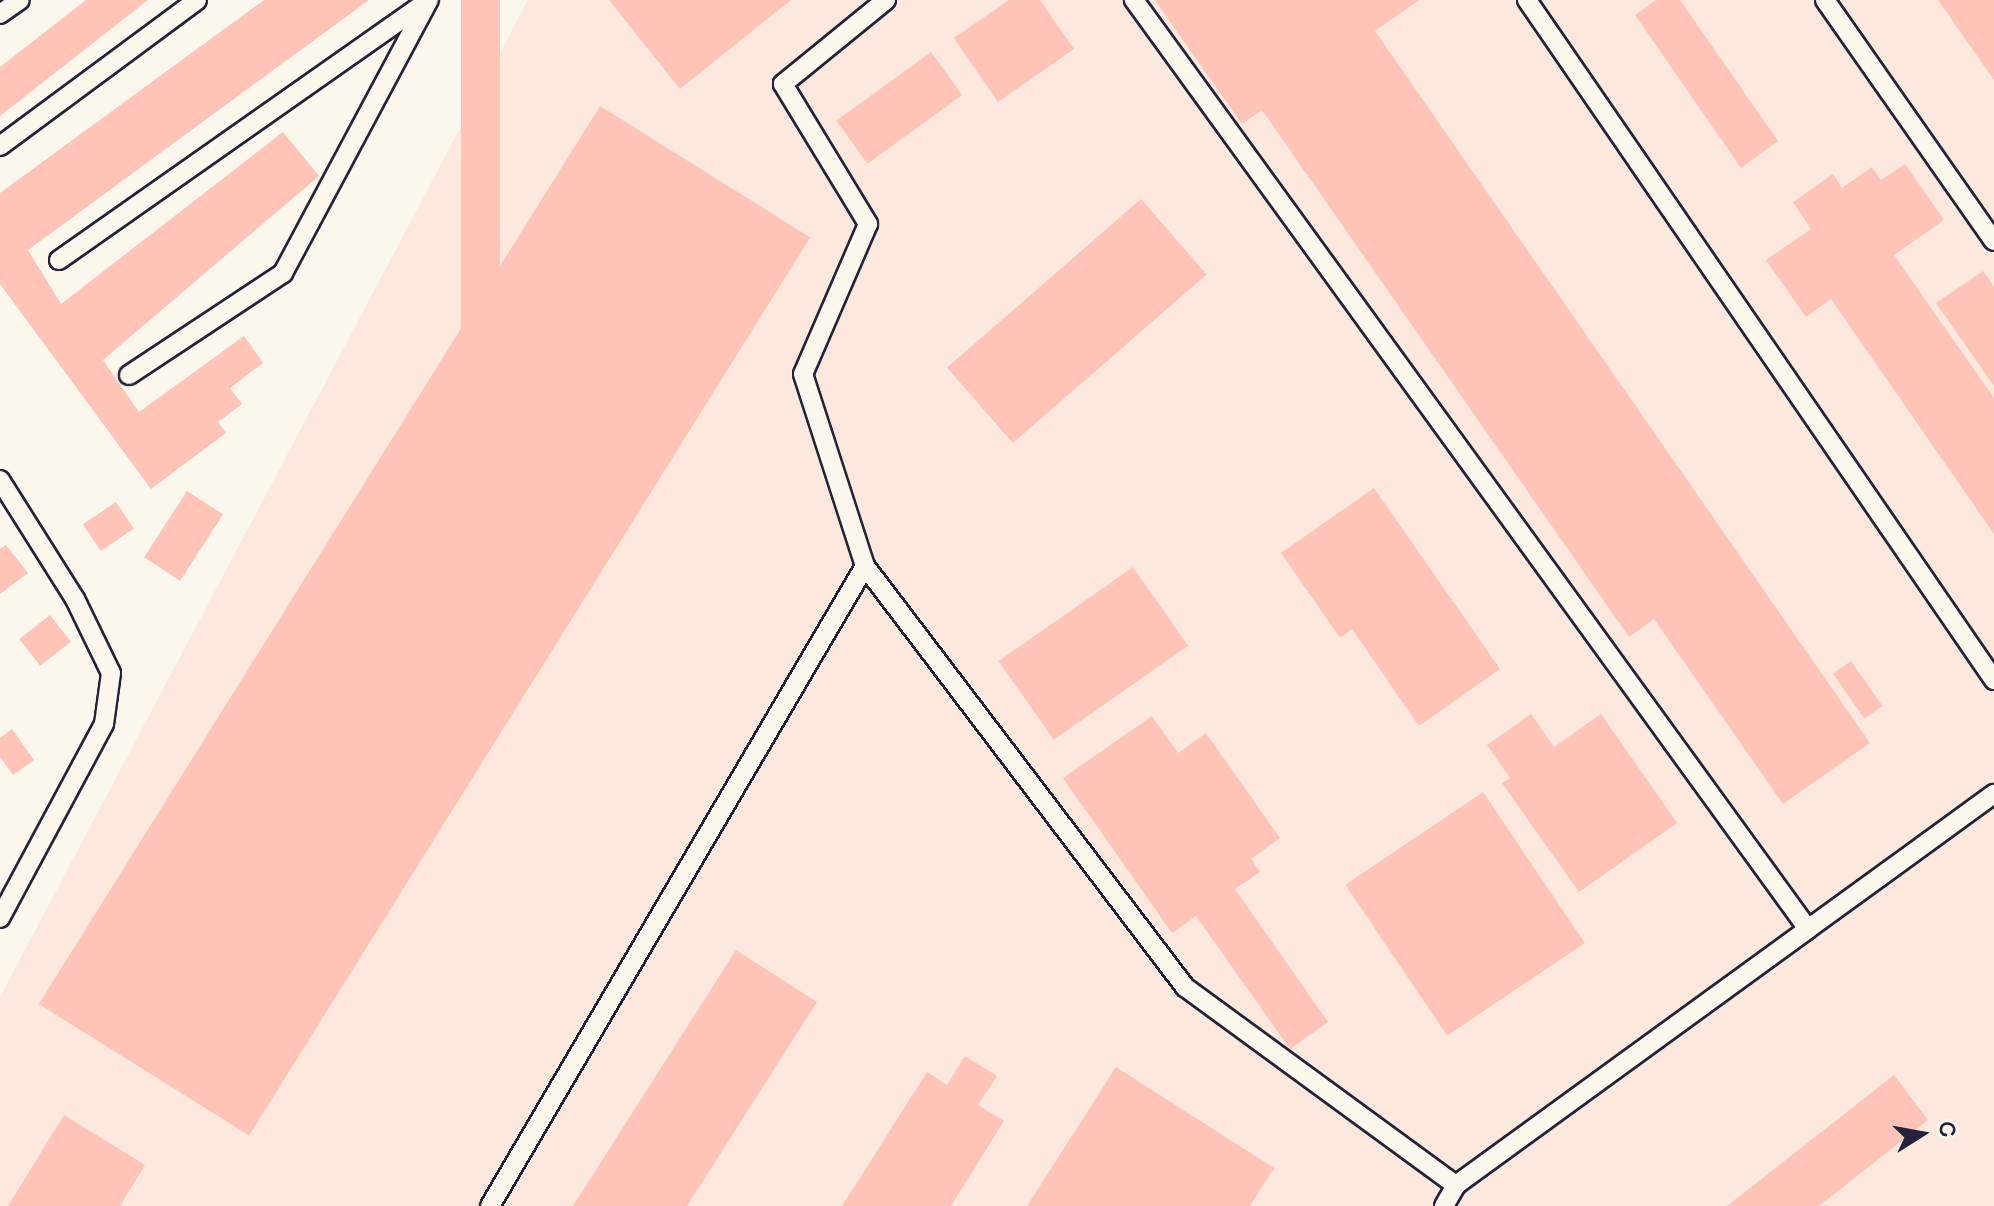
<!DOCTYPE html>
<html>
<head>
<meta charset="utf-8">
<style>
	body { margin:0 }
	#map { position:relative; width:1994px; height:1206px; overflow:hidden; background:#fbf7ec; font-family:"Balsamiq Sans",sans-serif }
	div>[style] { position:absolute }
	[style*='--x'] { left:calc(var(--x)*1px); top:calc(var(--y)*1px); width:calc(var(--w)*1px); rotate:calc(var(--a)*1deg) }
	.built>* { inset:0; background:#fce8dc }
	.building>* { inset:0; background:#ffc4b7; transform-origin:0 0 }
	.roads { filter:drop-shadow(2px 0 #22223b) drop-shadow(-2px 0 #22223b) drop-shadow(0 2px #22223b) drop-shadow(0 -2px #22223b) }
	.service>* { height:18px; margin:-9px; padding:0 9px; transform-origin:9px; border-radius:9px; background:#fbf7ec }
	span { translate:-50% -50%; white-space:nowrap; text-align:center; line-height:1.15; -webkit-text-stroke:6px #fbf7ec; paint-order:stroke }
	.north { position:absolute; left:1882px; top:1094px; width:80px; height:80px; -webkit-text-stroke:6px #fbf7ec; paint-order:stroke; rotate:79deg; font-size:22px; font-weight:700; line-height:32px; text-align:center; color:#22223b }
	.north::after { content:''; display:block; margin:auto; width:28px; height:36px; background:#22223b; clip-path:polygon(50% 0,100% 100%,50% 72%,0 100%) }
</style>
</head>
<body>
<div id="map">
	<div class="built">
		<div style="clip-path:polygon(528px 0,1994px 0,1994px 1206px,0 1206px,0 997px)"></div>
	</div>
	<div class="building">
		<div style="clip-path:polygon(86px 0,148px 0,0 116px,0 67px)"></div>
		<div style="clip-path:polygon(264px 0,369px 0,28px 250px,61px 304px,283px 132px,319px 176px,103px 360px,139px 412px,244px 336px,263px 363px,230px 388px,242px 404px,218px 422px,226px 433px,151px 489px,0 284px,0 193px)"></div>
		<div style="left:461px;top:0;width:39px;height:497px"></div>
		<div style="clip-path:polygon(609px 0,791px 0,680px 89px)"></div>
		<div style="clip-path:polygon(1009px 0,1040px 0,1074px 49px,998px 102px,954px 38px)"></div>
		<div style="clip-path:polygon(1155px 0,1419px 0,1375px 31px,1870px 743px,1783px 804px,1654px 619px,1629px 637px,1262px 110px,1242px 124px)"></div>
		<div style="clip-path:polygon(1656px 0,1680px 0,1778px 141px,1741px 168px,1635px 15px)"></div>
		<div style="clip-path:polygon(1938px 0,1994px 0,1994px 80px)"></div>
		<div style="left:931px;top:52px;width:53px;height:117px;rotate:54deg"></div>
		<div style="left:600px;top:106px;width:248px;height:1059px;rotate:32deg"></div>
		<div style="clip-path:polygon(1905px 164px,1944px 220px,1894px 255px,1994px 398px,1994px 534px,1831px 299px,1806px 317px,1766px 260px,1811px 229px,1793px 202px,1833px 174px,1842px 188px,1872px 167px,1881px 180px)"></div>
		<div style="left:1141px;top:199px;width:100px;height:257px;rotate:49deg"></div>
		<div style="clip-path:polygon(1983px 271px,1994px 287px,1994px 386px,1936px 303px)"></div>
		<div style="clip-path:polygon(1374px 488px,1500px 669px,1419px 726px,1352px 629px,1340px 638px,1281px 553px)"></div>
		<div style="left:187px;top:491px;width:43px;height:79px;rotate:33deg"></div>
		<div style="left:116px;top:502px;width:32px;height:40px;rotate:56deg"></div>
		<div style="clip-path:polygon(6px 545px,28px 573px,0 594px,0 549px)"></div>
		<div style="left:1133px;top:567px;width:96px;height:164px;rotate:55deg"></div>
		<div style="left:50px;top:615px;width:34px;height:39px;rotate:52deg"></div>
		<div style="left:1851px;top:661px;width:55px;height:22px;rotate:55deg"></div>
		<div style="clip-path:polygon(1531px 714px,1554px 747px,1601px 714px,1677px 823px,1579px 892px,1502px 783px,1510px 778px,1487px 745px)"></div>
		<div style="clip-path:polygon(1152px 716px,1178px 753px,1206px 733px,1280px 838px,1251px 859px,1260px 872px,1235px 889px,1328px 1022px,1290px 1049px,1196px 916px,1172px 933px,1063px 778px)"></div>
		<div style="clip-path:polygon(12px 729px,34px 760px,13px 775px,0 757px,0 738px)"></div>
		<div style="left:1483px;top:792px;width:182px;height:166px;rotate:56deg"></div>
		<div style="clip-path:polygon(736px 950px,817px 1002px,687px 1206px,573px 1206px)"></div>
		<div style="clip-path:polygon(965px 1056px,997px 1076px,978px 1105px,1004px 1121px,951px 1206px,842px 1206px,927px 1072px,947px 1085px)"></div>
		<div style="clip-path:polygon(1116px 1067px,1274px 1168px,1250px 1206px,1027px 1206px)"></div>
		<div style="clip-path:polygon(1894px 1075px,1928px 1120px,1819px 1206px,1727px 1206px)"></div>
		<div style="clip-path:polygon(64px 1115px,145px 1165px,120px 1206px,8px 1206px)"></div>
	</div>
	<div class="roads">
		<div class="service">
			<div style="--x:886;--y:0;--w:133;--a:140.8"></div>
			<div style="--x:783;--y:84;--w:164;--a:58.7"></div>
			<div style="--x:868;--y:224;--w:163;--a:113.4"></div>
			<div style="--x:803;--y:374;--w:202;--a:72.1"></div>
			<div style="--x:865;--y:566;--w:529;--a:52.76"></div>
			<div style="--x:1185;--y:987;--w:336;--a:36.2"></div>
			<div style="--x:1456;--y:1185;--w:435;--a:-36"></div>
			<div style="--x:1808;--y:929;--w:1148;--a:-125.96"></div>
			<div style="--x:1527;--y:0;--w:825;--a:55.52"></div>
			<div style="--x:1825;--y:0;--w:294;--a:55"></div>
			<div style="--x:0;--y:14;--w:24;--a:-35"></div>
			<div style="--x:0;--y:146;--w:245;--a:-36.5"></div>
			<div style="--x:59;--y:260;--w:449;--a:-35.1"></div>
			<div style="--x:129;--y:375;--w:185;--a:-33.5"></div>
			<div style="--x:283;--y:273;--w:310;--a:-61.9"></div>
			<div style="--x:0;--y:480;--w:141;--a:57.8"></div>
			<div style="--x:75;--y:599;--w:82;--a:64.1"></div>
			<div style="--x:111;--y:673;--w:51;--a:97.8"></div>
			<div style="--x:104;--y:724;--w:220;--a:118.2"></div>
			<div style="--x:1808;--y:929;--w:230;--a:-36"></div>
			<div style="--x:490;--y:1206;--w:742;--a:-59.63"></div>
			<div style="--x:1444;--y:1206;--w:24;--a:-60"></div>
		</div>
	</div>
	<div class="north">С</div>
</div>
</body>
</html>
